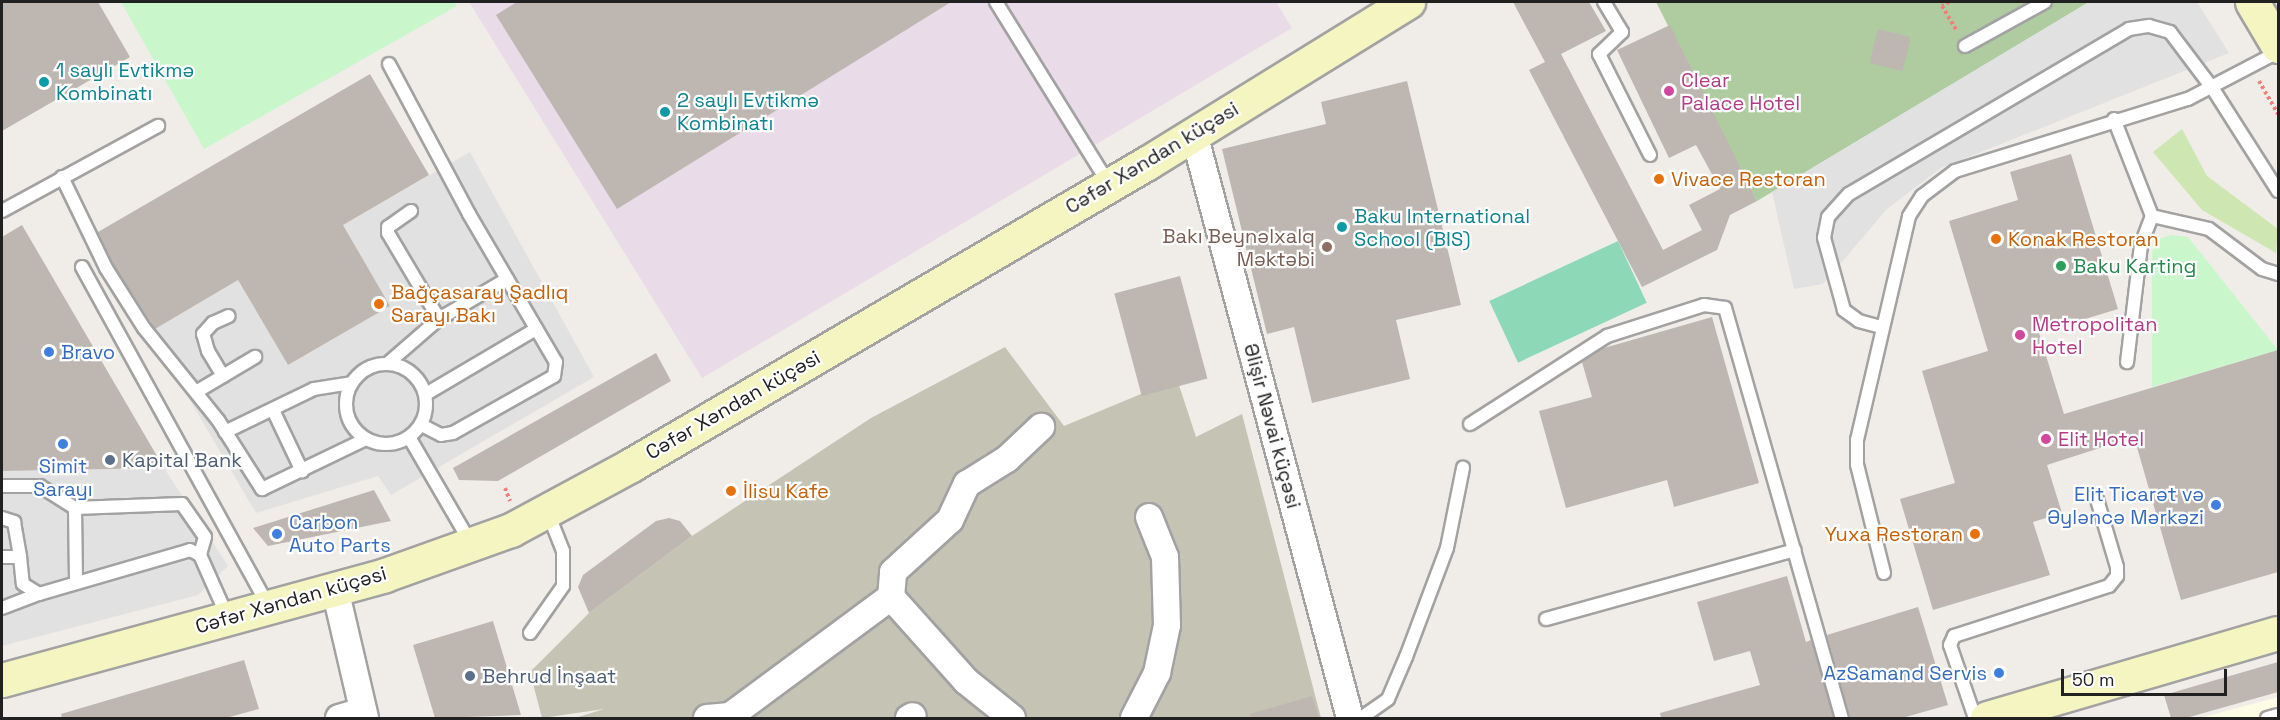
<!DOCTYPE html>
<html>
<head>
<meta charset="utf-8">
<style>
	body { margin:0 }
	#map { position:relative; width:2280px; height:720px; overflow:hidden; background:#f0ede8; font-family:"Space Grotesk",sans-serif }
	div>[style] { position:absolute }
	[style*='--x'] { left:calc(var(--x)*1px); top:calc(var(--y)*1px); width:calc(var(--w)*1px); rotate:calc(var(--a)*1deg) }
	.industrial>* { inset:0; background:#e9dbe7 }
	.education>* { inset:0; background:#fdfce4 }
	.construction>* { inset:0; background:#c4c3b4 }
	.grass>* { inset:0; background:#cee6b2 }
	.forest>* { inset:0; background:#afcca0 }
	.park>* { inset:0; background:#c9f6cb }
	.pitch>* { inset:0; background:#8dd9b7; transform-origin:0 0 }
	.parking>* { inset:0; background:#e1e1e1 }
	.building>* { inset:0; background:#beb6b1; transform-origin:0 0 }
	.path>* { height:4px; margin-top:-2px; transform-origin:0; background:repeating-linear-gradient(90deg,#ef807a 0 3px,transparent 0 6px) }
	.roads { filter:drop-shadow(2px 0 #a2a2a2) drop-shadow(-2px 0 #a2a2a2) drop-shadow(0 2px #a2a2a2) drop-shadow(0 -2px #a2a2a2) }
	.lane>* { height:12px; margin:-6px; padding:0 6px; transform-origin:6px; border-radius:6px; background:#fff }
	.lane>.ring { margin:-6px; padding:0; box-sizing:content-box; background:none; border:12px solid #fff; border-radius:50% }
	.street>* { height:26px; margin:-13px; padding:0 13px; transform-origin:13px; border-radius:13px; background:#fff }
	.secondary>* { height:33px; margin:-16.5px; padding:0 16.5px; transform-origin:16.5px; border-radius:16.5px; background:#f5f5c1 }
	.dots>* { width:16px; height:16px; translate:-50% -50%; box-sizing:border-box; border:3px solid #fff; border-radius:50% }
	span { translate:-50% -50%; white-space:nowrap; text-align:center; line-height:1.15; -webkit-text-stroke:4.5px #fff; paint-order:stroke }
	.culture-label { font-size:20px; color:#0d838f }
	.left { translate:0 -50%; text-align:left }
	.hotel-label { font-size:20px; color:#b23c85 }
	.street-label { font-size:20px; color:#212121 }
	.food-label { font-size:20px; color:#c56008 }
	.right { translate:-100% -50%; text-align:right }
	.education-label { font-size:20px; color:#785e54 }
	.leisure-label { font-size:20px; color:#27864d }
	.shop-label { font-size:20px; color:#366cbe }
	.service-label { font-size:20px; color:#4e5e75 }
	.frame { position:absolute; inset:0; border:3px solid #212121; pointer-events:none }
	.scale { position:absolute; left:2061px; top:669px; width:166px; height:27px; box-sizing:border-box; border:3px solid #212121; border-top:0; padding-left:8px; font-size:18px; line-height:21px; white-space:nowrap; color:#212121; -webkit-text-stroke:4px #fff; paint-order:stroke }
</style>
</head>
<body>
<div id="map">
	<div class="industrial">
		<div style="clip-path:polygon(469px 2px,1276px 2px,1292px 28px,702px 378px)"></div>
	</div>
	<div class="education">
		<div style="clip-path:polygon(2278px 697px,2278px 718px,2200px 718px)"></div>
	</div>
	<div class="construction">
		<div style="clip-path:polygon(1005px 347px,1064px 426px,1177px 379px,1196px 437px,1242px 414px,1321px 718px,575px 718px,604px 709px,542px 718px,530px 672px,589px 613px,692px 536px,871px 418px)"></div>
	</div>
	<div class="grass">
		<div style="clip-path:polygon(2182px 129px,2207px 176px,2278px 229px,2276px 253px,2202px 210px,2153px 152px)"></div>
	</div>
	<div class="forest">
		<div style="clip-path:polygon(1656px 2px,2089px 2px,1757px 201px)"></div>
	</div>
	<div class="park">
		<div style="clip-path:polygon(121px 2px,454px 2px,457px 6px,204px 149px)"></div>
		<div style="clip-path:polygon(2172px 235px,2188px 237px,2278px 350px,2152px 387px,2152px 252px,2161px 238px)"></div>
	</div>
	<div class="pitch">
		<div style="left:1618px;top:241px;width:68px;height:142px;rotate:65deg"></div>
	</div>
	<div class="parking">
		<div style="clip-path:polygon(2089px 2px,2197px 2px,2229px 53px,1941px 168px,1887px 209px,1823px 284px,1794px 289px,1772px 192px)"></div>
		<div style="clip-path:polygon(470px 152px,594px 377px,391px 495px,378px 476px,256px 513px,150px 332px,238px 280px,288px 365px,390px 306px,343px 225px)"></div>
		<div style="clip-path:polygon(164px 468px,228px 566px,198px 595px,2px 646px,2px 471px)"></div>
	</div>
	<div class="building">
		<div style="clip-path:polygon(2px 2px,98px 2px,130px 57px,2px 131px)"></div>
		<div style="clip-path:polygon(517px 2px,951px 2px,617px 209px,496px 15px)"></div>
		<div style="clip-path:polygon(1513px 2px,1589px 2px,1606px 31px,1561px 54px,1663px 250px,1702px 230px,1689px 205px,1720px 189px,1696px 145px,1669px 158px,1617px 50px,1670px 25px,1757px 201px,1730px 215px,1717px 250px,1642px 287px,1529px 70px,1545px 62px)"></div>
		<div style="left:1878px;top:29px;width:34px;height:35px;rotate:14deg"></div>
		<div style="clip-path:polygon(370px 74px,429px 175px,343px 225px,390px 306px,288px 365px,238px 280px,155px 329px,113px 264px,98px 232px)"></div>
		<div style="clip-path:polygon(1407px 81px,1461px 305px,1396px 320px,1410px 379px,1312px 403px,1294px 327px,1267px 334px,1222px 149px,1326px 124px,1321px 102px)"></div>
		<div style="clip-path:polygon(2071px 154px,2118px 309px,2039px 333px,2064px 414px,2278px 350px,2278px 572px,2181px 600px,2134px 437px,2047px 465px,2062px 513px,2033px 522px,2050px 575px,1933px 610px,1900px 499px,1955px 483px,1922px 371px,1988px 351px,1949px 221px,2018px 200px,2010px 172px)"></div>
		<div style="clip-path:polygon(22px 225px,164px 468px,2px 471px,2px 237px)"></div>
		<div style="left:1180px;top:276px;width:106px;height:68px;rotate:75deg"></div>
		<div style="clip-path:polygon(1712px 317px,1759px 483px,1674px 507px,1667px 480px,1566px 508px,1539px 411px,1592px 397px,1582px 362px,1604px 348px)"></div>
		<div style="clip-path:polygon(656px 353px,671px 381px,498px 481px,459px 480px,453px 468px)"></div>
		<div style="clip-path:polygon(374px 490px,391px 521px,268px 546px,253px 528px)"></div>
		<div style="clip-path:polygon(669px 518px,680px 521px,692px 536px,589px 613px,578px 587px,583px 575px,656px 521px)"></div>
		<div style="clip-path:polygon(1787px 576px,1806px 642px,1811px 640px,1834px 718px,1661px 718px,1660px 713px,1760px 685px,1750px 651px,1714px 661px,1697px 602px)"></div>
		<div style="clip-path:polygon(1918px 607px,1948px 705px,1902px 718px,1850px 718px,1827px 635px)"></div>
		<div style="clip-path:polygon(493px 621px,521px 715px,435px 718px,413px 645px)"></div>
		<div style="clip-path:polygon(244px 660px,259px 709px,226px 718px,62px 718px,61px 714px)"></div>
		<div style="clip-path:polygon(2278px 662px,2278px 692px,2186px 718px,2171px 718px,2164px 695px)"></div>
		<div style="clip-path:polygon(1312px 696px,1319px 718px,1251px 718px,1250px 714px)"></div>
	</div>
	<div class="path">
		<div style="--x:1949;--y:2;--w:8;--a:150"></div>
		<div style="--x:1942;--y:6;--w:29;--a:59"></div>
		<div style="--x:2259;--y:81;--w:38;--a:60"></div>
		<div style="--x:505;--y:488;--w:14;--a:69"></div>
	</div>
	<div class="roads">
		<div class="lane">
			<div style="--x:996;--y:2;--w:214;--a:58.2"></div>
			<div style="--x:1604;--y:2;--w:35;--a:59"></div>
			<div style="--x:1622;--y:32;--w:32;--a:136"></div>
			<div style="--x:1599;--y:54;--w:113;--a:63.2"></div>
			<div style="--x:1965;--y:46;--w:91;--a:-28.8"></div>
			<div style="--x:389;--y:64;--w:170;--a:61.9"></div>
			<div style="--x:469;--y:214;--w:172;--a:59.6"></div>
			<div style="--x:556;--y:362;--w:14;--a:98"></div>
			<div style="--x:554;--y:376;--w:116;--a:150.6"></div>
			<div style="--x:453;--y:433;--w:12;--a:171"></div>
			<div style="--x:441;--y:435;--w:22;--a:-153"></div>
			<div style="--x:2114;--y:119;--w:104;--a:68.6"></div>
			<div style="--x:2152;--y:216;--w:31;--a:111"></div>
			<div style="--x:2141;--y:245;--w:118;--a:96.8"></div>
			<div style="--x:62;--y:177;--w:101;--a:64.2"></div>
			<div style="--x:106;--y:268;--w:71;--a:57.7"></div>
			<div style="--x:144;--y:328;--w:118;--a:51.2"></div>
			<div style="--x:218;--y:420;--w:82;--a:57.5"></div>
			<div style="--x:262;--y:489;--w:115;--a:-25.7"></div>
			<div style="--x:2;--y:211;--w:178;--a:-28.6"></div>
			<div style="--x:411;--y:211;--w:28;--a:145"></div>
			<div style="--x:388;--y:227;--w:6;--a:90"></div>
			<div style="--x:388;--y:233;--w:100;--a:59.3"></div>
			<div style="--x:2152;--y:216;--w:58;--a:12.8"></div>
			<div style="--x:2209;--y:229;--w:66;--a:37"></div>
			<div style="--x:2262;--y:269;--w:17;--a:17"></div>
			<div style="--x:82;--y:267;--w:388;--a:61.2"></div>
			<div style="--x:1881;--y:327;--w:23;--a:-165"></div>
			<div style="--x:1859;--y:321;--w:19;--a:-144"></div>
			<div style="--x:1844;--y:310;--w:75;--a:-105.5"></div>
			<div style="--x:1824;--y:238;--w:21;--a:-79"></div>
			<div style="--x:1828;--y:217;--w:31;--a:-48"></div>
			<div style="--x:1849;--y:194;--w:325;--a:-30.5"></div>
			<div style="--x:2129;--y:29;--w:20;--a:-9"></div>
			<div style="--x:2149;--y:26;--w:22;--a:16"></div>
			<div style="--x:2170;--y:32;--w:71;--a:53"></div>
			<div style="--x:2213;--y:89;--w:121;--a:57.5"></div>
			<div class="ring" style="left:346px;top:364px;width:68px;height:68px"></div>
			<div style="--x:387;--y:364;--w:69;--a:-40.9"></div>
			<div style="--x:439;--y:319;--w:79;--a:-30.5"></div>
			<div style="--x:223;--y:376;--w:29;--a:-121"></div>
			<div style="--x:208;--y:351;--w:18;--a:-106"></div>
			<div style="--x:203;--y:334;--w:15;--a:-48"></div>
			<div style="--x:213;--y:323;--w:17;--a:-24"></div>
			<div style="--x:196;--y:392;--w:69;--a:-30.7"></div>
			<div style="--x:426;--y:394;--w:128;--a:-30.6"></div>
			<div style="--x:273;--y:410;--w:68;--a:64.6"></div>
			<div style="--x:1470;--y:424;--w:163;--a:-32.7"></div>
			<div style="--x:1607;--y:336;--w:102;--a:-17.7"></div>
			<div style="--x:1704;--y:305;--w:21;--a:8"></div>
			<div style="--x:1725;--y:308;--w:426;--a:74.1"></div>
			<div style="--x:225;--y:432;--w:99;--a:-25.8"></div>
			<div style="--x:314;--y:389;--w:38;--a:-9"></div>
			<div style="--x:409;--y:437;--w:121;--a:59.8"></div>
			<div style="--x:2;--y:486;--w:38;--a:0"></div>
			<div style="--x:40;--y:486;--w:41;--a:32.2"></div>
			<div style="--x:75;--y:508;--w:107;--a:-2.1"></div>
			<div style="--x:182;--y:504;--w:40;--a:55.1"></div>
			<div style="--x:205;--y:537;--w:19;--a:106"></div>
			<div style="--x:75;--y:508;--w:75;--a:89.2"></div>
			<div style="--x:2;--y:518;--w:13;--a:18"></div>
			<div style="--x:14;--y:522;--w:36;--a:80"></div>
			<div style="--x:2;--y:557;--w:18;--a:0"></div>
			<div style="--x:20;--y:557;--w:27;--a:84"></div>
			<div style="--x:23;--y:584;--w:19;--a:32"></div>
			<div style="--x:39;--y:594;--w:157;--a:-16.2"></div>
			<div style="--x:190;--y:550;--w:11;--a:27"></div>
			<div style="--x:200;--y:555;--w:67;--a:66.1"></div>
			<div style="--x:1884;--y:573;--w:111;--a:-104"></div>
			<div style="--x:1857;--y:465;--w:25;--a:-90"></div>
			<div style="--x:1857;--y:440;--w:230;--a:-76.9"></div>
			<div style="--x:1909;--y:216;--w:24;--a:-57"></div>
			<div style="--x:1922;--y:196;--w:41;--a:-37.1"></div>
			<div style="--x:1955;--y:171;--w:244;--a:-17.2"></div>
			<div style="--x:2188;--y:99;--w:102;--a:-27.6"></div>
			<div style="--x:2;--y:608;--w:40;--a:-21"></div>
			<div style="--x:1546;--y:619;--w:258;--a:-15.5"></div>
			<div style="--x:530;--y:633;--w:57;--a:-54.9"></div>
			<div style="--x:563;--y:586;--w:35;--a:-90"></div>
			<div style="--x:563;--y:551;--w:41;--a:-111.5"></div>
			<div style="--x:1361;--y:718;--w:33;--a:-35"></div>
			<div style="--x:1388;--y:699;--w:46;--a:-66.8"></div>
			<div style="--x:1406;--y:657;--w:116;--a:-69.4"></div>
			<div style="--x:1447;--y:548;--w:82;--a:-78.7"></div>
			<div style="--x:1975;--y:718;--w:77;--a:-108.9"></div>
			<div style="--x:1950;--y:645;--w:10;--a:-66"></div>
			<div style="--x:1954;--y:636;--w:163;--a:-17.9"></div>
			<div style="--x:2109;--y:586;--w:13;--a:-51"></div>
			<div style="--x:2117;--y:576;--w:9;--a:-90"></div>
			<div style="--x:2117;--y:567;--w:74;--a:-106.5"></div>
			<div style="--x:2267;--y:718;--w:11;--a:-15"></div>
		</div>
		<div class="street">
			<div style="--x:1194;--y:134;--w:604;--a:75.04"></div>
			<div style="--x:335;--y:589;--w:132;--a:76.9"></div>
			<div style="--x:891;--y:597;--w:113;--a:48.2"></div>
			<div style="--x:966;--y:681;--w:59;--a:38.8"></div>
			<div style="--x:339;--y:718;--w:25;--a:-16"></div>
			<div style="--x:707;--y:718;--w:23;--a:-5"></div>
			<div style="--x:730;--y:716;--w:200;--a:-36.5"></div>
			<div style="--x:891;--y:597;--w:25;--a:-85"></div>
			<div style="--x:893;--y:572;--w:77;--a:-42.4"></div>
			<div style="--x:950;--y:520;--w:40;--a:-65"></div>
			<div style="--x:967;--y:484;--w:47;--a:-32"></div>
			<div style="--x:1007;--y:459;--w:47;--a:-43.3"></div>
			<div style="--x:909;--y:718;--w:4;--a:-27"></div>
			<div style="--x:1134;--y:718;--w:51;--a:-62.9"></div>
			<div style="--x:1157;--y:673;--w:49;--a:-78.2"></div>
			<div style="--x:1167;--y:625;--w:68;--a:-91.7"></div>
			<div style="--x:1165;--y:557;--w:43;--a:-111.8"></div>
		</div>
		<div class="secondary">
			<div style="--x:2252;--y:2;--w:51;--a:59.4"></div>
			<div style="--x:2;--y:680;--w:397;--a:-15.3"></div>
			<div style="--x:385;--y:575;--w:134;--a:-19.7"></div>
			<div style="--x:511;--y:530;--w:136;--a:-28.4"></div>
			<div style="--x:631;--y:465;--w:598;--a:-30.34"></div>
			<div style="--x:1147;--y:163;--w:307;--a:-31.7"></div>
			<div style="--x:1987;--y:718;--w:303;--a:-16.3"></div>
		</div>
	</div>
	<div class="dots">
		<div style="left:44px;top:82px;background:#0f9aa8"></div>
		<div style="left:1669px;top:91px;background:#d1479c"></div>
		<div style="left:665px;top:112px;background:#0f9aa8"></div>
		<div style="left:1659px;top:179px;background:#e8710a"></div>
		<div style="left:1342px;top:227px;background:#0f9aa8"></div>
		<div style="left:1996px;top:239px;background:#e8710a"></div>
		<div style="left:1327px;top:247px;background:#8d6e63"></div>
		<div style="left:2061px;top:266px;background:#2e9e5b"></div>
		<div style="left:379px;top:304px;background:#e8710a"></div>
		<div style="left:2020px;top:335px;background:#d1479c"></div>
		<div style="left:49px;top:352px;background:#3f7fe0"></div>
		<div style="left:2046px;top:439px;background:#d1479c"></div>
		<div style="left:63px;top:444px;background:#3f7fe0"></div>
		<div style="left:110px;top:460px;background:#5c6f8a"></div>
		<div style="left:731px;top:491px;background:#e8710a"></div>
		<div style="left:2216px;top:505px;background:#3f7fe0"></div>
		<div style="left:277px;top:534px;background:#3f7fe0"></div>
		<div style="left:1975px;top:534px;background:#e8710a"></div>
		<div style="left:1999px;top:673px;background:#3f7fe0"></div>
		<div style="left:470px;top:676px;background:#5c6f8a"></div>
	</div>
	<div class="culture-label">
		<span class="left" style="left:56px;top:82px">1 saylı Evtikmə<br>Kombinatı</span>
		<span class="left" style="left:677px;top:112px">2 saylı Evtikmə<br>Kombinatı</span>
		<span class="left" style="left:1354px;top:228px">Baku International<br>School (BIS)</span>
	</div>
	<div class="hotel-label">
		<span class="left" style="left:1681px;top:92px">Clear<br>Palace Hotel</span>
		<span class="left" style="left:2032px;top:336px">Metropolitan<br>Hotel</span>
		<span class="left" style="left:2058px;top:439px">Elit Hotel</span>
	</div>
	<div class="street-label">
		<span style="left:1152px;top:158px;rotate:-31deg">Cəfər Xəndan küçəsi</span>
		<span style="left:733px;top:405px;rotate:-30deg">Cəfər Xəndan küçəsi</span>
		<span style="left:1272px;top:426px;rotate:75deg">Əlişir Nəvai küçəsi</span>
		<span style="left:291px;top:600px;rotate:-16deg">Cəfər Xəndan küçəsi</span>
	</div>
	<div class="food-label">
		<span class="left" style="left:1671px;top:179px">Vivace Restoran</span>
		<span class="left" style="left:2008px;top:239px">Konak Restoran</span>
		<span class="left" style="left:391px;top:304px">Bağçasaray Şadlıq<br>Sarayı Bakı</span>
		<span class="left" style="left:743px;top:491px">İlisu Kafe</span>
		<span class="right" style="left:1963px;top:534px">Yuxa Restoran</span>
	</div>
	<div class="education-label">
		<span class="right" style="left:1315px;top:248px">Bakı Beynəlxalq<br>Məktəbi</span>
	</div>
	<div class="leisure-label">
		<span class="left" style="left:2073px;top:266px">Baku Karting</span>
	</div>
	<div class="shop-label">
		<span class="left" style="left:61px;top:352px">Bravo</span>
		<span style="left:63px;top:478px">Simit<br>Sarayı</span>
		<span class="right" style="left:2204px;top:506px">Elit Ticarət və<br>Əyləncə Mərkəzi</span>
		<span class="left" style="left:289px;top:534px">Carbon<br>Auto Parts</span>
		<span class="right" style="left:1987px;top:673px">AzSamand Servis</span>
	</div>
	<div class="service-label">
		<span class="left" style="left:122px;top:460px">Kapital Bank</span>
		<span class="left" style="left:482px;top:676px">Behrud İnşaat</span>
	</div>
	<div class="frame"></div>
	<div class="scale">50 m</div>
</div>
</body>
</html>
